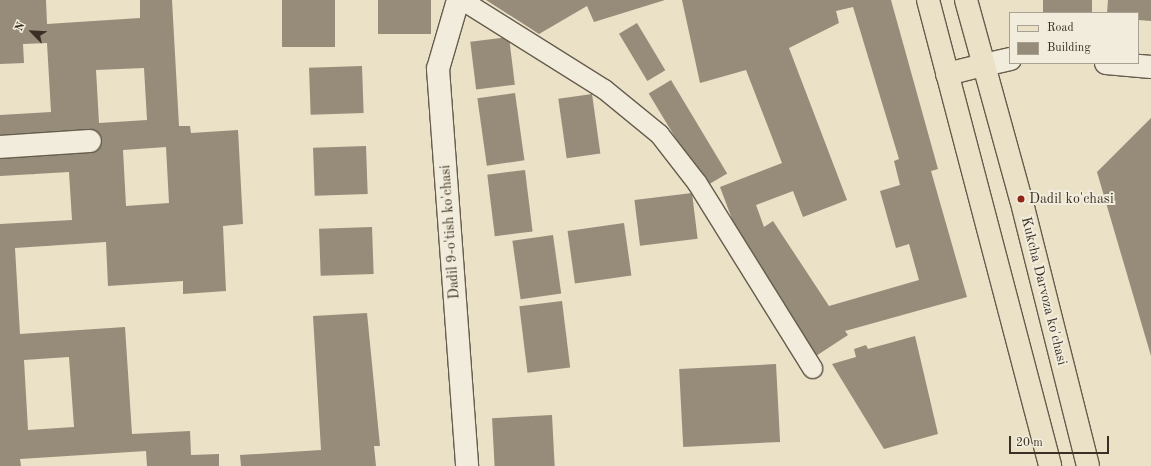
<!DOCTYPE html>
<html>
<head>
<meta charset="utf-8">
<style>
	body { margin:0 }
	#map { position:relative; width:1151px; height:466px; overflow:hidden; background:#eae1c7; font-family:"Old Standard TT",serif }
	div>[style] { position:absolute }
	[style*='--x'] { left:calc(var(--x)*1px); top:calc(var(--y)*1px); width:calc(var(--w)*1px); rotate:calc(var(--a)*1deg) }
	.building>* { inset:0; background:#968c79; transform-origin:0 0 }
	.roads { filter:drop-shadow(1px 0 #665c4d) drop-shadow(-1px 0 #665c4d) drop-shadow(0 1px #665c4d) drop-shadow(0 -1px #665c4d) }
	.lane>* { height:19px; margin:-9.5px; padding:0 9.5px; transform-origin:9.5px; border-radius:9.5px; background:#f1ecdb }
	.street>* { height:22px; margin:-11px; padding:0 11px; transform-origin:11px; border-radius:11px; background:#f1ecdb }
	.secondary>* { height:22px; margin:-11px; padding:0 11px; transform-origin:11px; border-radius:11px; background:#f1ecdb }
	.primary>* { height:22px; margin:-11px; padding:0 11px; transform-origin:11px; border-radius:11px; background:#eae1c7 }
	.dots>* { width:11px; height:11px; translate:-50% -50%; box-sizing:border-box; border:2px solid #f1ecdb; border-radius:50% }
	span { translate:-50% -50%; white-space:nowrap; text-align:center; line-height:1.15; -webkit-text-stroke:4px #f1ecdb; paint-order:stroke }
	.poi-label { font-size:14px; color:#3a2f24 }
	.left { translate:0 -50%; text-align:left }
	.street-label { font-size:14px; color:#3a2f24 }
	.legend { position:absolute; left:1009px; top:12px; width:130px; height:52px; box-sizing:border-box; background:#f1ecdb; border:1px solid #a8a092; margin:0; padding:5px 7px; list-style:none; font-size:12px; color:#3a2f24 }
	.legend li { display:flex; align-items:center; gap:8px; height:20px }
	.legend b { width:20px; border:1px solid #a8a092 }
	.north { position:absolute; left:12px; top:12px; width:40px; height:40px; -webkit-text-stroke:3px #f1ecdb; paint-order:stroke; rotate:294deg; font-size:11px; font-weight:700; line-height:16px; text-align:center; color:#3a2f24 }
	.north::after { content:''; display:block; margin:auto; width:14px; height:18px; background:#3a2f24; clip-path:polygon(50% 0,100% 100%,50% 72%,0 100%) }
	.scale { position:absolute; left:1009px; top:436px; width:100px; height:18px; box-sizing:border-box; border:2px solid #3a2f24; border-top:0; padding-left:5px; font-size:12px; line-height:14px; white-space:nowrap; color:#3a2f24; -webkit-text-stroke:3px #f1ecdb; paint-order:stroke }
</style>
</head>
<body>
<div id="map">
	<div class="building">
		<div style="clip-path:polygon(evenodd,0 0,46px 0,47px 24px,140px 18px,140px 0,172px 0,179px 126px,190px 126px,191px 133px,238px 130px,243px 224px,223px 226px,226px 291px,183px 294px,183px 281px,108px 286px,106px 242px,15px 248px,20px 334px,125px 327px,132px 434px,190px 431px,191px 455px,219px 454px,219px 466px,147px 466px,146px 451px,20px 459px,21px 466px,0 466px,0 224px,72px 220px,69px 172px,0 176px,0 115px,51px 112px,47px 43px,23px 44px,24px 63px,0 64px,0 0,144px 68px,147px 120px,99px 123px,96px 70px,144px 68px,0 0,166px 147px,169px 203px,126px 206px,123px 150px,166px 147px,0 0,69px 357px,74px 427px,28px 430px,24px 360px,69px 357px)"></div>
		<div style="left:282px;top:0;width:53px;height:47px"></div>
		<div style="left:378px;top:0;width:53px;height:34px"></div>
		<div style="clip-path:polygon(486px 0,665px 0,594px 22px,587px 6px,539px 34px)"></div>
		<div style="clip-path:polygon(evenodd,682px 0,891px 0,938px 169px,931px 171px,967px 297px,845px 331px,848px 335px,816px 356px,741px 243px,720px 187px,782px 163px,746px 70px,700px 83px,682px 0,853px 7px,899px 159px,894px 161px,900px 185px,880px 191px,896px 248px,909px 244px,919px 280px,829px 306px,773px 221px,764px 227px,756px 205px,793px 191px,803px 217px,847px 200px,789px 48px,839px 23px,836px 11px,853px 7px)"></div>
		<div style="left:1043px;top:0;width:49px;height:13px"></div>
		<div style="clip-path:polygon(1108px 0,1151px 0,1151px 21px,1138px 20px,1138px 13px,1107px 13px)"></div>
		<div style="left:637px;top:23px;width:55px;height:21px;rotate:59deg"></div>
		<div style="left:509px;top:37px;width:48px;height:39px;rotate:83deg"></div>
		<div style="left:362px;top:66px;width:47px;height:53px;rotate:88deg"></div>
		<div style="left:671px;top:80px;width:109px;height:26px;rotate:59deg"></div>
		<div style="left:515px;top:93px;width:68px;height:38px;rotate:82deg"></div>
		<div style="left:592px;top:94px;width:60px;height:34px;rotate:82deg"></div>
		<div style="clip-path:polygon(1151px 118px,1151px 356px,1097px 172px)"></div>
		<div style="left:366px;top:146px;width:48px;height:53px;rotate:88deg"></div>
		<div style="left:525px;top:170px;width:62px;height:38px;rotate:83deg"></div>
		<div style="left:692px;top:193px;width:46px;height:58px;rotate:83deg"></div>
		<div style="left:624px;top:223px;width:53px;height:57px;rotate:82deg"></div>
		<div style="left:372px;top:227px;width:47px;height:53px;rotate:88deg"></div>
		<div style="left:553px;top:235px;width:59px;height:41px;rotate:82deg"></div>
		<div style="left:562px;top:301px;width:67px;height:43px;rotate:83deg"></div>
		<div style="clip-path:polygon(367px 313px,380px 446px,374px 446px,376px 466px,241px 466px,240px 455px,321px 450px,313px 316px)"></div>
		<div style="clip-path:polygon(915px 336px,938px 434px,884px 449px,832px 364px,856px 357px,854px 349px,866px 345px,868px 349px)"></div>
		<div style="left:776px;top:364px;width:78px;height:97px;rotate:87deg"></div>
		<div style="left:552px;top:415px;width:51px;height:60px;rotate:87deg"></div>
	</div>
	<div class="roads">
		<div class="lane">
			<div style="--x:462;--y:0;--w:168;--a:32.1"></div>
			<div style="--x:604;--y:89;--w:71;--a:39.3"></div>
			<div style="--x:659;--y:134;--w:62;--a:52.2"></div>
			<div style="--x:697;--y:183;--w:218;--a:58.1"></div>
		</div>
		<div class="street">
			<div style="--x:458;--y:0;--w:72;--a:106.2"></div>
			<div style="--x:438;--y:69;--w:398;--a:85.8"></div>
			<div style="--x:0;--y:147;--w:90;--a:-3.8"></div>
		</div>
		<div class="secondary">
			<div style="--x:1106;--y:63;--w:45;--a:5.1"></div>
			<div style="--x:984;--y:65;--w:27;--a:-13"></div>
		</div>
		<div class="primary">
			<div style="--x:928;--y:0;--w:482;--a:75.3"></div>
			<div style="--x:966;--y:0;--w:206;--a:74.6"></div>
			<div style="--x:1021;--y:199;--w:275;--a:75.9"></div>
			<div style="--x:947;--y:74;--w:38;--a:-14"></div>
		</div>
	</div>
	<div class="dots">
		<div style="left:1021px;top:199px;background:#8f2418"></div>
	</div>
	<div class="poi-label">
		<span class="left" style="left:1029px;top:199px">Dadil ko'chasi</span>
	</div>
	<div class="street-label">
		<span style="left:450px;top:232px;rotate:-94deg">Dadil 9-o'tish ko'chasi</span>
		<span style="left:1044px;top:291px;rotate:76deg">Kukcha Darvoza ko'chasi</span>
	</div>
	<ul class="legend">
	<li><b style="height:5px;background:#eae1c7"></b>Road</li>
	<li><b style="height:11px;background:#968c79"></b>Building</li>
	</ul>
	<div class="north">N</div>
	<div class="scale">20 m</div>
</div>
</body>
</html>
